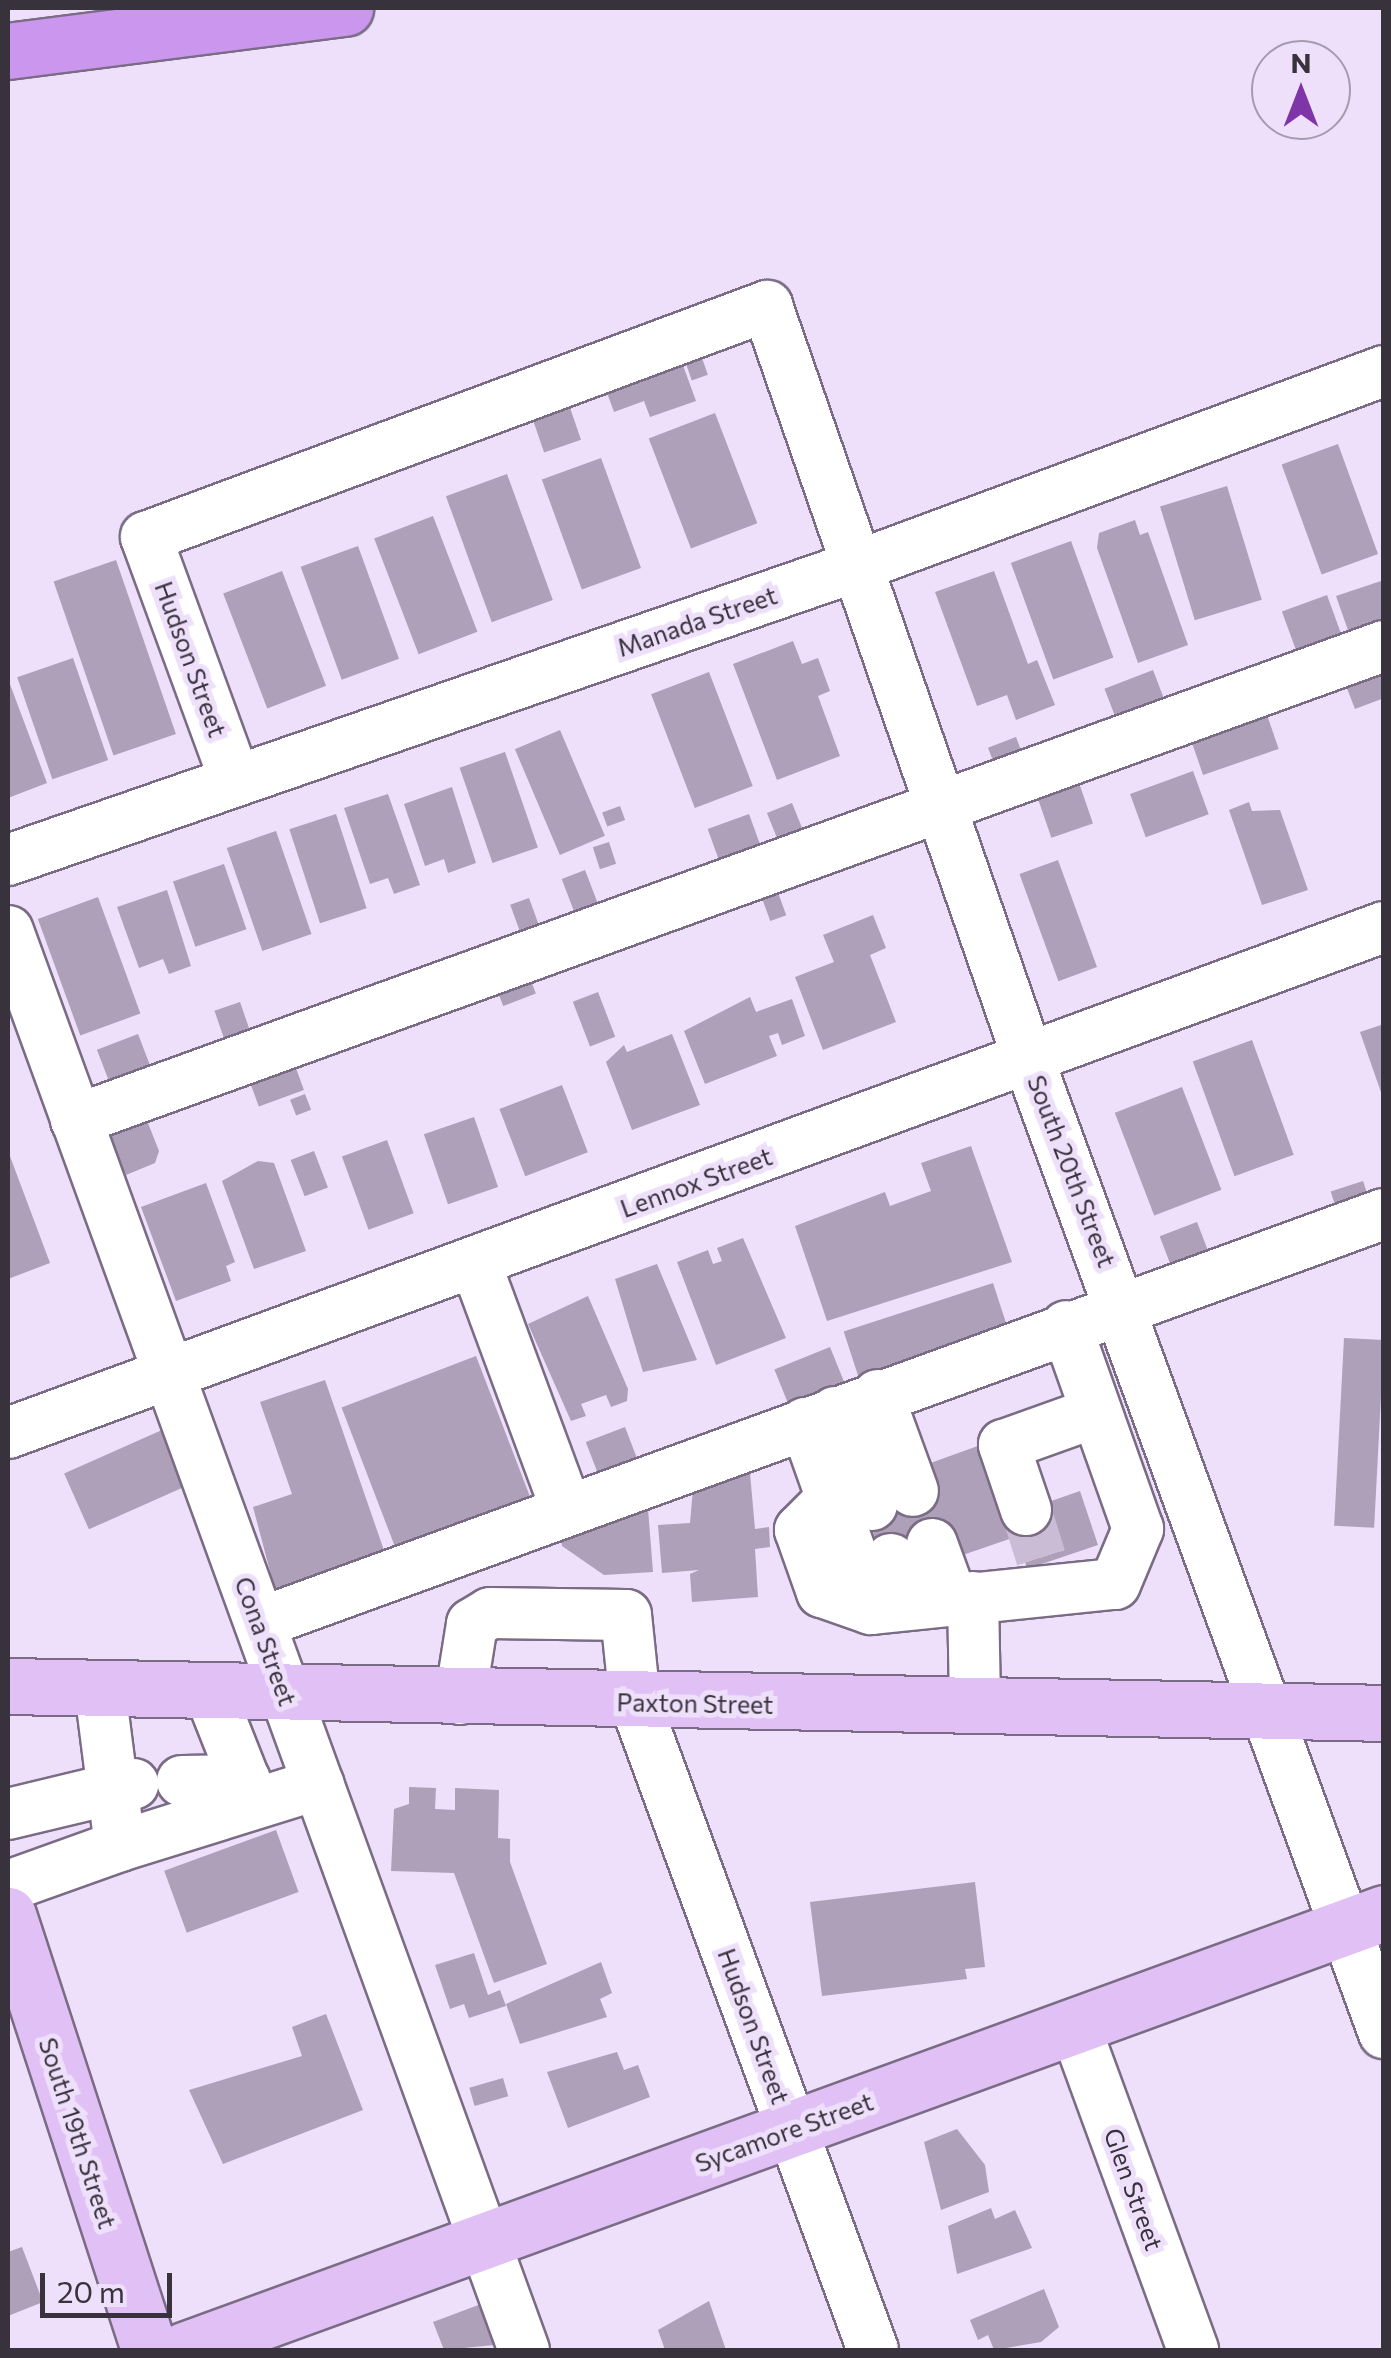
<!DOCTYPE html>
<html>
<head>
<meta charset="utf-8">
<style>
	body { margin:0 }
	#map { position:relative; width:1391px; height:2358px; overflow:hidden; background:#eedffa; font-family:Commissioner,sans-serif }
	div>[style] { position:absolute }
	[style*='--x'] { left:calc(var(--x)*1px); top:calc(var(--y)*1px); width:calc(var(--w)*1px); rotate:calc(var(--a)*1deg) }
	.building>* { inset:0; background:#afa0b9; transform-origin:0 0 }
	.minor-tunnel>* { height:50px; margin-top:-25px; transform-origin:0; background:repeating-linear-gradient(90deg,#cabcd4 0 50px,transparent 0 75px) }
	.roads { filter:drop-shadow(2px 0 #7a6c84) drop-shadow(-2px 0 #7a6c84) drop-shadow(0 2px #7a6c84) drop-shadow(0 -2px #7a6c84) }
	.minor>* { height:50px; margin:-25px; padding:0 25px; transform-origin:25px; border-radius:25px; background:#fff }
	.major>* { height:55px; margin:-27.5px; padding:0 27.5px; transform-origin:27.5px; border-radius:27.5px; background:#e0c0f5 }
	.highway>* { height:55px; margin:-27.5px; padding:0 27.5px; transform-origin:27.5px; border-radius:27.5px; background:#cb96ee }
	span { translate:-50% -50%; white-space:nowrap; text-align:center; line-height:1.15; -webkit-text-stroke:10px #eedffa; paint-order:stroke }
	.street-label { font-size:25px; color:#38323c }
	.frame { position:absolute; inset:0; border:10px solid #38323c; pointer-events:none }
	.north { position:absolute; left:1251px; top:40px; width:100px; height:100px; box-sizing:border-box; background:#eedffa; border:2px solid #a59aae; border-radius:50%; rotate:0deg; font-size:28px; font-weight:700; line-height:40px; text-align:center; color:#38323c }
	.north::after { content:''; display:block; margin:auto; width:35px; height:45px; background:#7f35a8; clip-path:polygon(50% 0,100% 100%,50% 72%,0 100%) }
	.scale { position:absolute; left:40px; top:2273px; width:132px; height:45px; box-sizing:border-box; border:5px solid #38323c; border-top:0; padding-left:12px; font-size:30px; line-height:35px; white-space:nowrap; color:#38323c; -webkit-text-stroke:8px #eedffa; paint-order:stroke }
</style>
</head>
<body>
<div id="map">
	<div class="building">
		<div style="left:701px;top:355px;width:21px;height:17px;rotate:71deg"></div>
		<div style="clip-path:polygon(680px 357px,696px 401px,650px 417px,644px 401px,614px 412px,602px 379px)"></div>
		<div style="left:568px;top:402px;width:40px;height:39px;rotate:71deg"></div>
		<div style="left:715px;top:413px;width:118px;height:71px;rotate:69deg"></div>
		<div style="left:1338px;top:444px;width:117px;height:60px;rotate:70deg"></div>
		<div style="left:601px;top:458px;width:117px;height:63px;rotate:70deg"></div>
		<div style="left:507px;top:474px;width:134px;height:65px;rotate:70deg"></div>
		<div style="left:1227px;top:486px;width:119px;height:70px;rotate:73deg"></div>
		<div style="left:433px;top:516px;width:124px;height:63px;rotate:69deg"></div>
		<div style="clip-path:polygon(1135px 520px,1140px 535px,1148px 532px,1188px 645px,1138px 663px,1097px 548px,1099px 533px)"></div>
		<div style="left:1071px;top:541px;width:124px;height:64px;rotate:70deg"></div>
		<div style="left:358px;top:546px;width:120px;height:61px;rotate:70deg"></div>
		<div style="left:116px;top:560px;width:184px;height:66px;rotate:71deg"></div>
		<div style="left:282px;top:571px;width:123px;height:63px;rotate:69deg"></div>
		<div style="clip-path:polygon(994px 571px,1028px 664px,1037px 660px,1055px 705px,1016px 720px,1007px 695px,977px 706px,935px 592px)"></div>
		<div style="clip-path:polygon(1381px 581px,1384px 624px,1350px 636px,1336px 596px)"></div>
		<div style="left:1327px;top:595px;width:47px;height:48px;rotate:70deg"></div>
		<div style="clip-path:polygon(793px 641px,802px 664px,818px 658px,830px 691px,818px 696px,840px 756px,777px 780px,733px 664px)"></div>
		<div style="left:73px;top:658px;width:108px;height:59px;rotate:71deg"></div>
		<div style="clip-path:polygon(1384px 663px,1384px 698px,1355px 709px,1343px 678px)"></div>
		<div style="left:1153px;top:670px;width:39px;height:52px;rotate:69deg"></div>
		<div style="left:709px;top:672px;width:122px;height:62px;rotate:69deg"></div>
		<div style="clip-path:polygon(8px 679px,47px 783px,8px 798px)"></div>
		<div style="left:1266px;top:712px;width:39px;height:80px;rotate:71deg"></div>
		<div style="left:560px;top:730px;width:115px;height:49px;rotate:67deg"></div>
		<div style="left:1016px;top:737px;width:25px;height:30px;rotate:69deg"></div>
		<div style="left:505px;top:752px;width:101px;height:48px;rotate:71deg"></div>
		<div style="left:1193px;top:771px;width:46px;height:67px;rotate:70deg"></div>
		<div style="left:1078px;top:780px;width:46px;height:44px;rotate:71deg"></div>
		<div style="clip-path:polygon(452px 787px,476px 863px,448px 873px,444px 859px,425px 866px,404px 804px)"></div>
		<div style="clip-path:polygon(388px 794px,420px 885px,394px 894px,388px 878px,370px 884px,344px 808px)"></div>
		<div style="clip-path:polygon(1249px 802px,1252px 811px,1280px 810px,1308px 890px,1262px 905px,1229px 810px)"></div>
		<div style="left:792px;top:803px;width:41px;height:27px;rotate:68deg"></div>
		<div style="left:620px;top:806px;width:15px;height:19px;rotate:70deg"></div>
		<div style="left:336px;top:814px;width:99px;height:49px;rotate:72deg"></div>
		<div style="left:749px;top:814px;width:38px;height:44px;rotate:70deg"></div>
		<div style="left:276px;top:831px;width:109px;height:52px;rotate:71deg"></div>
		<div style="left:609px;top:842px;width:23px;height:17px;rotate:72deg"></div>
		<div style="left:1058px;top:860px;width:114px;height:41px;rotate:70deg"></div>
		<div style="left:224px;top:864px;width:69px;height:54px;rotate:71deg"></div>
		<div style="left:585px;top:870px;width:42px;height:25px;rotate:69deg"></div>
		<div style="left:776px;top:887px;width:30px;height:17px;rotate:70deg"></div>
		<div style="clip-path:polygon(167px 890px,191px 966px,169px 974px,163px 959px,139px 968px,117px 907px)"></div>
		<div style="left:98px;top:897px;width:124px;height:64px;rotate:70deg"></div>
		<div style="left:529px;top:898px;width:38px;height:20px;rotate:70deg"></div>
		<div style="clip-path:polygon(873px 915px,886px 948px,870px 955px,896px 1022px,823px 1050px,795px 977px,834px 962px,823px 935px)"></div>
		<div style="left:528px;top:973px;width:22px;height:35px;rotate:69deg"></div>
		<div style="left:598px;top:992px;width:48px;height:27px;rotate:69deg"></div>
		<div style="clip-path:polygon(750px 997px,756px 1012px,792px 999px,805px 1036px,782px 1045px,778px 1033px,769px 1036px,777px 1056px,705px 1084px,684px 1031px)"></div>
		<div style="left:240px;top:1002px;width:40px;height:27px;rotate:71deg"></div>
		<div style="clip-path:polygon(1384px 1024px,1384px 1098px,1383px 1098px,1360px 1032px)"></div>
		<div style="left:138px;top:1034px;width:45px;height:44px;rotate:69deg"></div>
		<div style="clip-path:polygon(672px 1034px,700px 1105px,632px 1130px,606px 1062px,624px 1045px,627px 1052px)"></div>
		<div style="left:1252px;top:1040px;width:122px;height:63px;rotate:70deg"></div>
		<div style="left:293px;top:1060px;width:32px;height:48px;rotate:70deg"></div>
		<div style="left:562px;top:1085px;width:72px;height:67px;rotate:69deg"></div>
		<div style="left:1182px;top:1087px;width:110px;height:72px;rotate:69deg"></div>
		<div style="left:305px;top:1094px;width:17px;height:16px;rotate:69deg"></div>
		<div style="clip-path:polygon(144px 1113px,159px 1151px,155px 1163px,126px 1175px,107px 1127px)"></div>
		<div style="left:474px;top:1117px;width:74px;height:53px;rotate:71deg"></div>
		<div style="left:387px;top:1140px;width:78px;height:48px;rotate:70deg"></div>
		<div style="clip-path:polygon(971px 1146px,1012px 1262px,827px 1321px,795px 1226px,885px 1192px,890px 1206px,931px 1191px,921px 1163px)"></div>
		<div style="clip-path:polygon(8px 1151px,50px 1263px,8px 1279px)"></div>
		<div style="left:314px;top:1151px;width:39px;height:25px;rotate:69deg"></div>
		<div style="clip-path:polygon(258px 1161px,274px 1163px,306px 1251px,254px 1269px,222px 1181px)"></div>
		<div style="left:1363px;top:1181px;width:20px;height:34px;rotate:72deg"></div>
		<div style="clip-path:polygon(206px 1183px,235px 1262px,226px 1266px,231px 1281px,176px 1301px,141px 1207px)"></div>
		<div style="left:1197px;top:1222px;width:42px;height:40px;rotate:69deg"></div>
		<div style="clip-path:polygon(743px 1238px,786px 1338px,716px 1365px,677px 1262px,708px 1250px,713px 1264px,722px 1261px,717px 1248px)"></div>
		<div style="clip-path:polygon(657px 1264px,697px 1360px,643px 1372px,615px 1279px)"></div>
		<div style="left:993px;top:1283px;width:49px;height:157px;rotate:72deg"></div>
		<div style="clip-path:polygon(588px 1296px,628px 1389px,627px 1401px,611px 1407px,606px 1395px,581px 1404px,586px 1416px,571px 1421px,528px 1324px)"></div>
		<div style="left:1344px;top:1338px;width:40px;height:188px;rotate:3deg"></div>
		<div style="left:830px;top:1347px;width:41px;height:60px;rotate:68deg"></div>
		<div style="left:476px;top:1356px;width:159px;height:144px;rotate:69deg"></div>
		<div style="clip-path:polygon(325px 1380px,387px 1559px,279px 1605px,253px 1507px,292px 1494px,260px 1402px)"></div>
		<div style="left:171px;top:1426px;width:61px;height:117px;rotate:66deg"></div>
		<div style="left:625px;top:1427px;width:42px;height:42px;rotate:69deg"></div>
		<div style="clip-path:polygon(986px 1443px,1011px 1515px,1080px 1491px,1098px 1545px,1027px 1569px,1018px 1536px,957px 1557px,883px 1561px,865px 1508px,925px 1465px)"></div>
		<div style="clip-path:polygon(750px 1473px,755px 1529px,769px 1527px,770px 1547px,755px 1549px,758px 1597px,692px 1602px,690px 1574px,699px 1570px,662px 1573px,658px 1525px,690px 1523px,694px 1477px)"></div>
		<div style="clip-path:polygon(647px 1496px,653px 1572px,604px 1575px,562px 1546px,560px 1527px)"></div>
		<div style="clip-path:polygon(409px 1787px,436px 1788px,435px 1809px,455px 1810px,455px 1788px,499px 1790px,498px 1838px,510px 1839px,510px 1862px,547px 1964px,494px 1983px,454px 1873px,391px 1871px,394px 1809px,409px 1804px)"></div>
		<div style="left:276px;top:1830px;width:66px;height:119px;rotate:70deg"></div>
		<div style="clip-path:polygon(975px 1882px,985px 1967px,965px 1969px,967px 1979px,822px 1996px,810px 1902px)"></div>
		<div style="clip-path:polygon(474px 1953px,488px 1995px,500px 1990px,506px 2006px,469px 2018px,464px 2004px,450px 2009px,435px 1965px)"></div>
		<div style="clip-path:polygon(601px 1962px,612px 1993px,600px 1999px,607px 2017px,520px 2044px,506px 2004px)"></div>
		<div style="clip-path:polygon(326px 2014px,363px 2110px,223px 2164px,189px 2090px,302px 2056px,292px 2027px)"></div>
		<div style="clip-path:polygon(617px 2052px,624px 2070px,638px 2065px,650px 2097px,568px 2128px,547px 2072px)"></div>
		<div style="left:503px;top:2078px;width:19px;height:35px;rotate:74deg"></div>
		<div style="clip-path:polygon(957px 2129px,985px 2165px,989px 2192px,941px 2210px,924px 2142px)"></div>
		<div style="clip-path:polygon(991px 2208px,995px 2219px,1015px 2210px,1032px 2248px,957px 2274px,948px 2226px)"></div>
		<div style="clip-path:polygon(22px 2247px,43px 2302px,8px 2316px,8px 2252px)"></div>
		<div style="clip-path:polygon(1044px 2289px,1059px 2327px,1041px 2342px,994px 2350px,988px 2335px,978px 2340px,970px 2320px)"></div>
		<div style="clip-path:polygon(489px 2301px,504px 2344px,444px 2350px,433px 2322px)"></div>
		<div style="clip-path:polygon(709px 2301px,726px 2350px,665px 2350px,658px 2330px)"></div>
	</div>
	<div class="minor-tunnel">
		<div style="--x:1026;--y:1510;--w:57;--a:72.5"></div>
	</div>
	<div class="roads">
		<div class="minor">
			<div style="--x:235;--y:780;--w:259;--a:-110.1"></div>
			<div style="--x:146;--y:537;--w:663;--a:-20.4"></div>
			<div style="--x:767;--y:306;--w:799;--a:70.86"></div>
			<div style="--x:1029;--y:1061;--w:1035;--a:69.94"></div>
			<div style="--x:8;--y:860;--w:902;--a:-19.1"></div>
			<div style="--x:860;--y:565;--w:559;--a:-20.32"></div>
			<div style="--x:8;--y:931;--w:1510;--a:70.02"></div>
			<div style="--x:76;--y:1120;--w:1391;--a:-19.92"></div>
			<div style="--x:475;--y:1262;--w:265;--a:69.7"></div>
			<div style="--x:878;--y:1395;--w:102;--a:70"></div>
			<div style="--x:835;--y:1412;--w:100;--a:68.3"></div>
			<div style="--x:805;--y:1423;--w:197;--a:70.5"></div>
			<div style="--x:8;--y:1433;--w:1466;--a:-20.19"></div>
			<div style="--x:831;--y:1499;--w:44;--a:135"></div>
			<div style="--x:800;--y:1530;--w:66;--a:70.5"></div>
			<div style="--x:822;--y:1592;--w:52;--a:19.1"></div>
			<div style="--x:871;--y:1609;--w:245;--a:-5.9"></div>
			<div style="--x:1115;--y:1584;--w:60;--a:-67.3"></div>
			<div style="--x:1138;--y:1529;--w:215;--a:-109.5"></div>
			<div style="--x:1026;--y:1510;--w:69;--a:-108.7"></div>
			<div style="--x:1004;--y:1445;--w:98;--a:-19.7"></div>
			<div style="--x:932;--y:1544;--w:59;--a:70"></div>
			<div style="--x:891;--y:1559;--w:48;--a:69.3"></div>
			<div style="--x:973;--y:1597;--w:108;--a:88.9"></div>
			<div style="--x:260;--y:1623;--w:1196;--a:-20"></div>
			<div style="--x:210;--y:1693;--w:119;--a:68.4"></div>
			<div style="--x:460;--y:1699;--w:76;--a:-80.9"></div>
			<div style="--x:472;--y:1624;--w:21;--a:-31"></div>
			<div style="--x:490;--y:1613;--w:136;--a:0.8"></div>
			<div style="--x:626;--y:1615;--w:87;--a:84.1"></div>
			<div style="--x:635;--y:1702;--w:690;--a:69.83"></div>
			<div style="--x:182;--y:1781;--w:63;--a:-0.9"></div>
			<div style="--x:8;--y:1814;--w:129;--a:-13.5"></div>
			<div style="--x:120;--y:1846;--w:208;--a:-17.3"></div>
			<div style="--x:8;--y:1886;--w:119;--a:-19.7"></div>
			<div style="--x:120;--y:1846;--w:158;--a:-97.3"></div>
			<div style="--x:1075;--y:2027;--w:344;--a:69.9"></div>
		</div>
		<div class="major">
			<div style="--x:8;--y:1686;--w:1376;--a:1.12"></div>
			<div style="--x:8;--y:1915;--w:457;--a:72"></div>
			<div style="--x:184;--y:2350;--w:1277;--a:-20.01"></div>
		</div>
		<div class="highway">
			<div style="--x:8;--y:51;--w:340;--a:-7.3"></div>
		</div>
	</div>
	<div class="street-label">
		<span style="left:697px;top:621px;rotate:-19deg">Manada Street</span>
		<span style="left:191px;top:659px;rotate:70deg">Hudson Street</span>
		<span style="left:1072px;top:1171px;rotate:69deg">South 20th Street</span>
		<span style="left:696px;top:1182px;rotate:-20deg">Lennox Street</span>
		<span style="left:266px;top:1641px;rotate:70deg">Cona Street</span>
		<span style="left:695px;top:1703px;rotate:1deg">Paxton Street</span>
		<span style="left:754px;top:2026px;rotate:70deg">Hudson Street</span>
		<span style="left:784px;top:2132px;rotate:-20deg">Sycamore Street</span>
		<span style="left:78px;top:2133px;rotate:72deg">South 19th Street</span>
		<span style="left:1134px;top:2189px;rotate:70deg">Glen Street</span>
	</div>
	<div class="frame"></div>
	<div class="north">N</div>
	<div class="scale">20 m</div>
</div>
</body>
</html>
